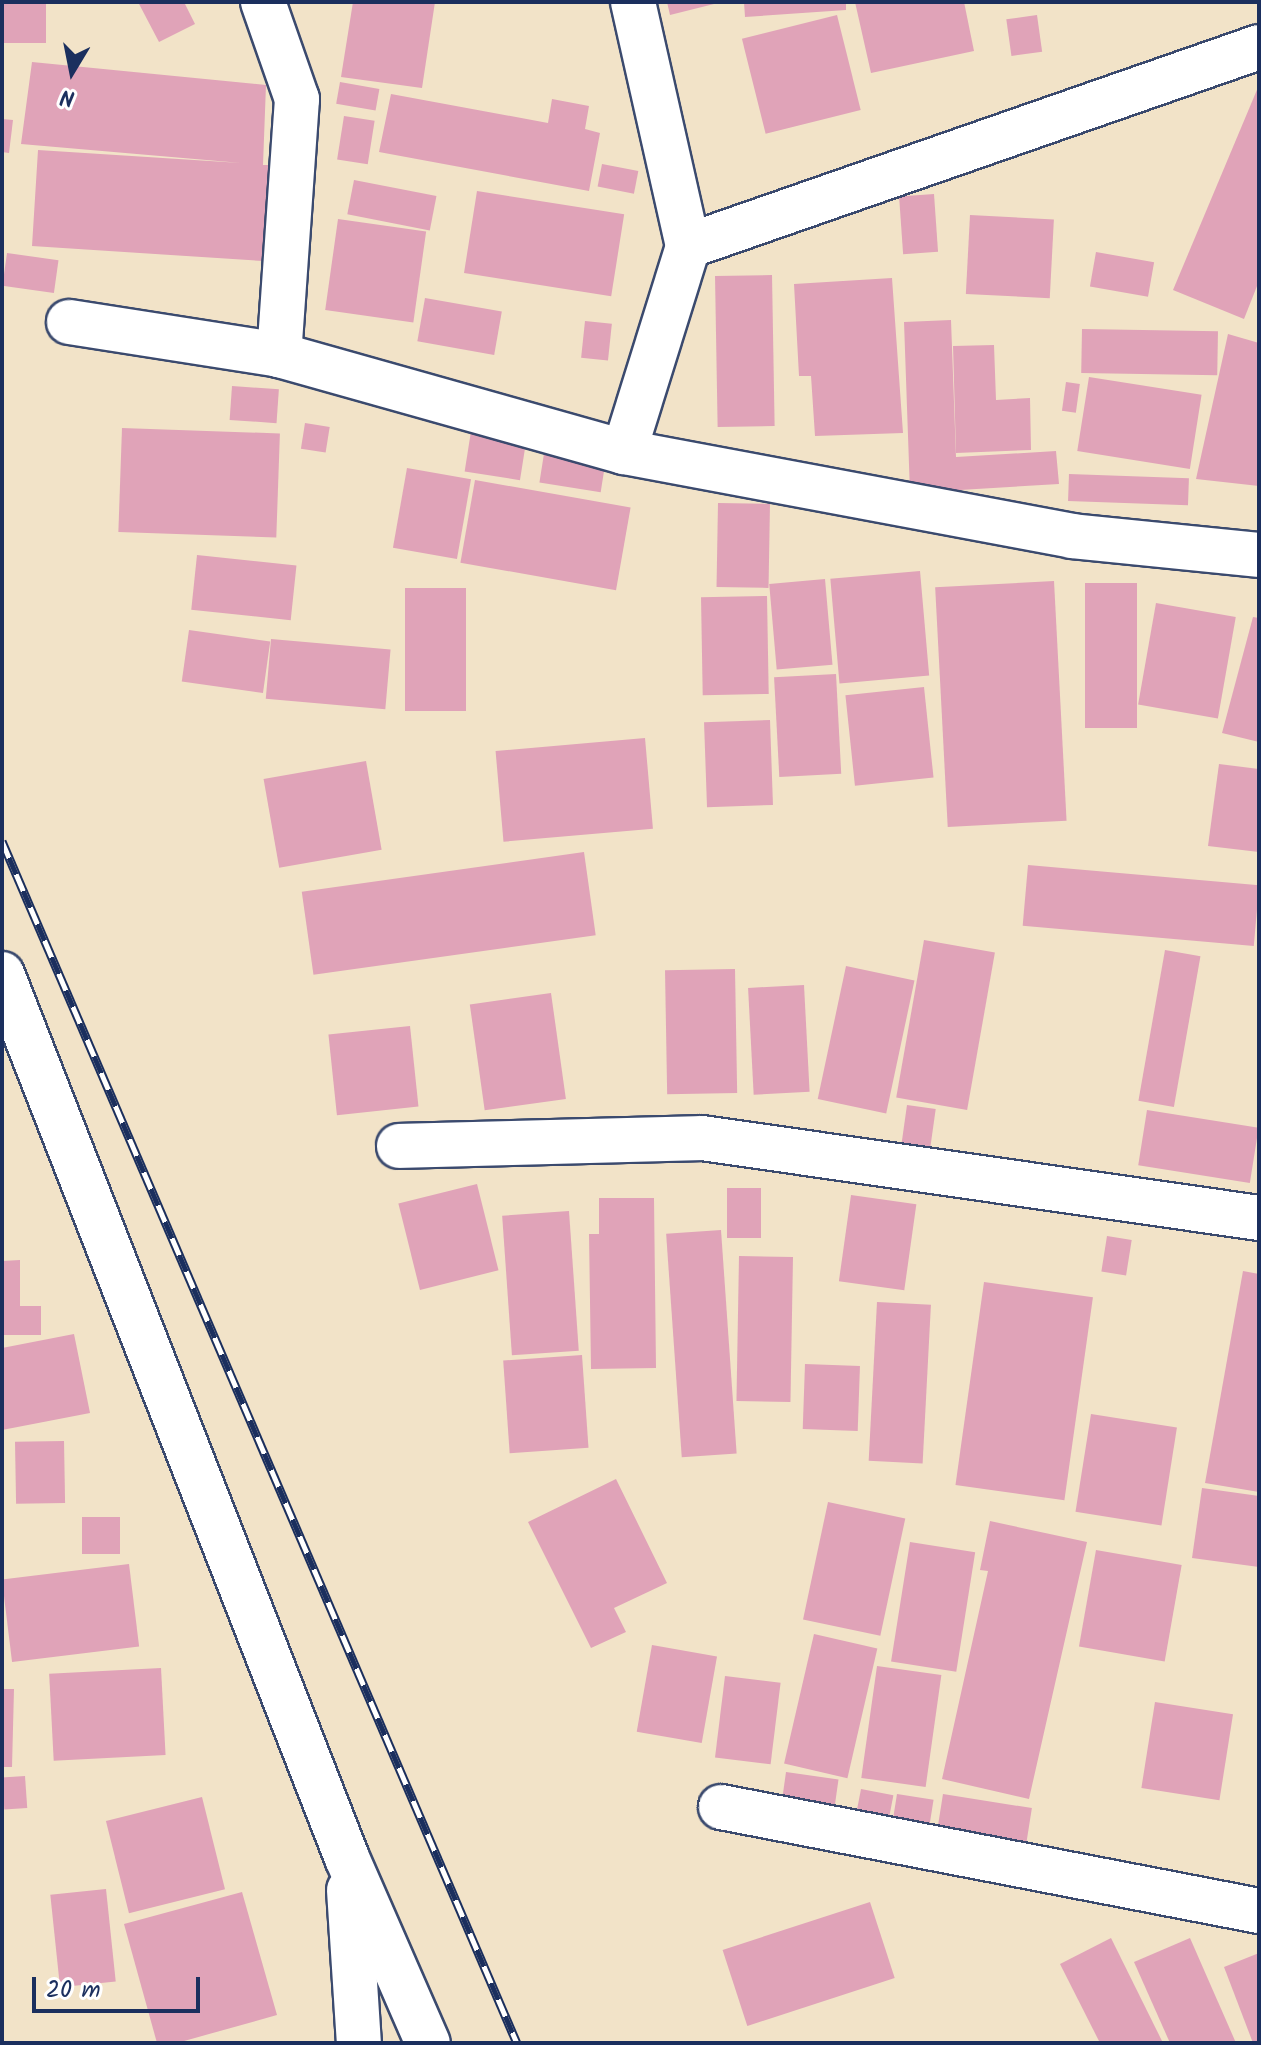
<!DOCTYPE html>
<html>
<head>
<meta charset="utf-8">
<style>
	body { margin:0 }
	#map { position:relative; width:1261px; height:2045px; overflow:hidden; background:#f2e3c8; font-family:Kalam,sans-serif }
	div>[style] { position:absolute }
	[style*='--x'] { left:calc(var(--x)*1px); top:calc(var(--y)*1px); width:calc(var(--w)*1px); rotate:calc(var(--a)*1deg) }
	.building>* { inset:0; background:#e0a3b8; transform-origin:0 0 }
	.roads { filter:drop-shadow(2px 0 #3b4a6e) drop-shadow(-2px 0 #3b4a6e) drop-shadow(0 2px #3b4a6e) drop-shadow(0 -2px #3b4a6e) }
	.street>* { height:44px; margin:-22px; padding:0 22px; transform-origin:22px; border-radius:22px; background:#fff }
	.rail>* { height:9px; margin-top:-4.5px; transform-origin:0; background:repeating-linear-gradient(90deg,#fff 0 18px,#1b2f5e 0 36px); box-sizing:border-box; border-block:2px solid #1b2f5e }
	span { translate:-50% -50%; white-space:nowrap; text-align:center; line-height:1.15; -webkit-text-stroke:6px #fff; paint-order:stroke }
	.frame { position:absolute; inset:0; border:4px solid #1b2f5e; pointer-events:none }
	.north { position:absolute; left:32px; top:32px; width:80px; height:80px; -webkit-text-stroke:6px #fff; paint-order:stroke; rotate:190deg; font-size:22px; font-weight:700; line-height:32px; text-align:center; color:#1b2f5e }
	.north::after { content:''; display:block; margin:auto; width:28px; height:36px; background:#1b2f5e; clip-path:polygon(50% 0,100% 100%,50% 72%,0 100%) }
	.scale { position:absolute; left:32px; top:1977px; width:168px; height:36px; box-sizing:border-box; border:4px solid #1b2f5e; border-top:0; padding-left:10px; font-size:24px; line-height:28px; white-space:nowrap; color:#1b2f5e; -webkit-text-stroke:6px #fff; paint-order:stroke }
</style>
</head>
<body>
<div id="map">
	<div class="building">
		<div style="left:2px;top:2px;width:44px;height:41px"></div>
		<div style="clip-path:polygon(138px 2px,184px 2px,195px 24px,159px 42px)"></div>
		<div style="clip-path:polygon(353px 2px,435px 2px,422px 88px,341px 77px)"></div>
		<div style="clip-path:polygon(667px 2px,718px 2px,718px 3px,670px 15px)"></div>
		<div style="clip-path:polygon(744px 2px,846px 2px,846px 10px,745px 17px)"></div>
		<div style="clip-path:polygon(855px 2px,964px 2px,974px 51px,871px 73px)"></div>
		<div style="left:837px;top:15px;width:98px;height:98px;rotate:76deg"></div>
		<div style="left:1037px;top:15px;width:37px;height:31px;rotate:82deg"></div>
		<div style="clip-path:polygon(32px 62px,266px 85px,263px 165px,269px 165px,263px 261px,32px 246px,38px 150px,241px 163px,21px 144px)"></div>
		<div style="left:340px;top:82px;width:40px;height:22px;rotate:10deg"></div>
		<div style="clip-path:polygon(1259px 85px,1259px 281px,1244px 319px,1173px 290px)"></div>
		<div style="clip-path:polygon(391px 94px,548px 123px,552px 99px,589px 106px,585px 129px,600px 133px,589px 191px,379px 152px)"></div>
		<div style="left:344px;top:116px;width:31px;height:44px;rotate:9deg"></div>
		<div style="clip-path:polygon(2px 119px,13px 120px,9px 153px,2px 152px)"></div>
		<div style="left:602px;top:164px;width:37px;height:23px;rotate:11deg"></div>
		<div style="left:354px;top:180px;width:84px;height:35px;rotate:11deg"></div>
		<div style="left:477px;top:191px;width:149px;height:83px;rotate:9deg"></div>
		<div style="left:934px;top:194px;width:58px;height:35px;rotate:86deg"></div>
		<div style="left:970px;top:215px;width:84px;height:79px;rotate:3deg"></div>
		<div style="left:338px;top:219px;width:89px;height:92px;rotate:8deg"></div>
		<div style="left:1096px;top:252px;width:59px;height:35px;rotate:10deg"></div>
		<div style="left:7px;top:253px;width:52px;height:33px;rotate:8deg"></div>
		<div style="left:772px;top:275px;width:151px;height:57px;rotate:89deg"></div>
		<div style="clip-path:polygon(892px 278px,903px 433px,815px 436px,811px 376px,799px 376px,794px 284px)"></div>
		<div style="left:425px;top:298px;width:78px;height:44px;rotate:10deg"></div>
		<div style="clip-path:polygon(951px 320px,956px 457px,1056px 451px,1059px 484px,910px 493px,904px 322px)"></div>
		<div style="left:585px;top:321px;width:27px;height:37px;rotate:6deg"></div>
		<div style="left:1082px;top:329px;width:136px;height:44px;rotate:1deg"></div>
		<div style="clip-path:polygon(1228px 334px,1259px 343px,1259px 486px,1196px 479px)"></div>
		<div style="clip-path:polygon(994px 345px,996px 400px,1030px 398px,1031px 450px,956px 453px,953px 346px)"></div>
		<div style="left:1089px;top:377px;width:114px;height:75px;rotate:9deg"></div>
		<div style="left:1066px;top:382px;width:14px;height:29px;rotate:8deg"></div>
		<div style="left:232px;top:386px;width:47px;height:34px;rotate:4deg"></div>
		<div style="left:305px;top:423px;width:25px;height:26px;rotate:9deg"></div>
		<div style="left:472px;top:425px;width:56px;height:47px;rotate:9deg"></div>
		<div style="left:122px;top:428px;width:158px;height:104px;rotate:2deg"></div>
		<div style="left:546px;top:441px;width:62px;height:42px;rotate:9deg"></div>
		<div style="left:407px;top:468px;width:65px;height:81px;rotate:10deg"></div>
		<div style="left:1069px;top:474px;width:120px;height:27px;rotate:2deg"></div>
		<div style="left:475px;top:480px;width:158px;height:84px;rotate:10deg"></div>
		<div style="left:718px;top:503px;width:52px;height:84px;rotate:1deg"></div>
		<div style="left:197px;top:555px;width:100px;height:55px;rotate:6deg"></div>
		<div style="left:920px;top:571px;width:105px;height:90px;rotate:85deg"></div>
		<div style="left:825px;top:579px;width:86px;height:56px;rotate:85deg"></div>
		<div style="left:1054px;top:581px;width:240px;height:119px;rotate:87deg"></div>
		<div style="left:1137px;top:583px;width:145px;height:52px;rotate:90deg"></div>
		<div style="left:405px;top:588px;width:61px;height:123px"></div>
		<div style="left:767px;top:596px;width:98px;height:66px;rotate:89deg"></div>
		<div style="left:1156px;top:603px;width:81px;height:103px;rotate:10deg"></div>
		<div style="clip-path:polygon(1253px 617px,1259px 618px,1259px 742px,1222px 733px)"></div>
		<div style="left:189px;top:630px;width:82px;height:52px;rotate:8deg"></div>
		<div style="left:271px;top:639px;width:120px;height:60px;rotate:5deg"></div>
		<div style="left:836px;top:674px;width:100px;height:62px;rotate:87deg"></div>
		<div style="left:924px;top:687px;width:91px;height:79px;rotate:84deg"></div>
		<div style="left:770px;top:720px;width:85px;height:66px;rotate:88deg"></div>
		<div style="left:645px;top:738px;width:91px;height:150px;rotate:85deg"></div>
		<div style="left:366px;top:761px;width:90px;height:104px;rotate:80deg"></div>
		<div style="clip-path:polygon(1219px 764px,1259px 769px,1259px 852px,1208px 846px)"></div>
		<div style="left:584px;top:852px;width:84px;height:285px;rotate:82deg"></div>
		<div style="left:1028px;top:865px;width:232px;height:61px;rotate:5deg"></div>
		<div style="left:924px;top:940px;width:72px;height:160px;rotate:10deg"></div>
		<div style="left:1165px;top:950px;width:36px;height:153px;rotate:10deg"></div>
		<div style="left:846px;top:966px;width:70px;height:136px;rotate:12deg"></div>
		<div style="left:735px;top:969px;width:124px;height:70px;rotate:89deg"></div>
		<div style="left:804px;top:985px;width:107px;height:56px;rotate:87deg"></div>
		<div style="left:551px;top:993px;width:107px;height:82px;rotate:82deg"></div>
		<div style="left:410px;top:1026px;width:81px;height:82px;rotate:84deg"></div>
		<div style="left:907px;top:1105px;width:29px;height:50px;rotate:8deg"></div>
		<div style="left:1147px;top:1110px;width:113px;height:56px;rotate:9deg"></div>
		<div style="left:477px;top:1184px;width:89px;height:81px;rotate:76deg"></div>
		<div style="left:761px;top:1188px;width:50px;height:34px;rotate:90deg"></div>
		<div style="left:851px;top:1195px;width:66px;height:87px;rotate:8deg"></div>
		<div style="clip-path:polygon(599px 1198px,654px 1198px,656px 1368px,591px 1369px,589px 1234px,599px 1234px)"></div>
		<div style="left:569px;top:1211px;width:140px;height:67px;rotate:86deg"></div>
		<div style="left:721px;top:1230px;width:224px;height:55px;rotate:86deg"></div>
		<div style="left:1107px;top:1236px;width:25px;height:36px;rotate:9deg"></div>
		<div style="left:739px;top:1256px;width:54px;height:145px;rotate:1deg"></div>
		<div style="clip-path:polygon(20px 1260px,20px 1306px,41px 1306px,41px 1335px,2px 1335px,2px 1261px)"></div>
		<div style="clip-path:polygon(1243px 1271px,1259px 1274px,1259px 1492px,1205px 1483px)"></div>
		<div style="left:984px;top:1282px;width:110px;height:205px;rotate:8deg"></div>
		<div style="left:877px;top:1302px;width:54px;height:159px;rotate:3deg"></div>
		<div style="clip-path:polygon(74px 1334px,90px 1413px,2px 1430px,2px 1348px)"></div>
		<div style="left:582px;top:1355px;width:93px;height:79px;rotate:86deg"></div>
		<div style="left:805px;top:1364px;width:55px;height:65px;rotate:2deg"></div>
		<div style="left:1091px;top:1414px;width:87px;height:99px;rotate:9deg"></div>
		<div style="left:64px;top:1441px;width:62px;height:49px;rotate:89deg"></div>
		<div style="clip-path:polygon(616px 1479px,667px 1583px,614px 1608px,626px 1632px,591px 1648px,528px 1522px)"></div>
		<div style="clip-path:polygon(1202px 1488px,1259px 1496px,1259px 1567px,1192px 1558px)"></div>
		<div style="left:828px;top:1502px;width:79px;height:120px;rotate:12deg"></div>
		<div style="left:82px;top:1517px;width:38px;height:37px"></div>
		<div style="clip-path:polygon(990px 1521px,1087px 1542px,1029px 1799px,942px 1779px,988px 1571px,980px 1570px)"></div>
		<div style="left:910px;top:1542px;width:66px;height:121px;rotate:9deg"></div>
		<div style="left:1096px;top:1550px;width:87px;height:98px;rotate:10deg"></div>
		<div style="left:129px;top:1564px;width:83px;height:128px;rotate:83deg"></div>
		<div style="left:814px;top:1634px;width:65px;height:133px;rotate:13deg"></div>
		<div style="left:652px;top:1645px;width:66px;height:88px;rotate:10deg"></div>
		<div style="left:877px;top:1666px;width:65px;height:113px;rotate:8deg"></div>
		<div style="left:161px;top:1668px;width:87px;height:112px;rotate:87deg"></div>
		<div style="left:725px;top:1676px;width:56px;height:82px;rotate:7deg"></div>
		<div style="clip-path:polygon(2px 1689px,14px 1689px,12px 1767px,2px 1767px)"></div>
		<div style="left:1155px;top:1702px;width:79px;height:87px;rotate:9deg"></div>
		<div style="left:786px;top:1772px;width:53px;height:36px;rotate:8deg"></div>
		<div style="left:25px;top:1776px;width:32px;height:23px;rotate:86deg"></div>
		<div style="left:861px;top:1789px;width:33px;height:33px;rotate:11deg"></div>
		<div style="left:897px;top:1794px;width:37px;height:34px;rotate:9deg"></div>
		<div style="left:943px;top:1794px;width:90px;height:45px;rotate:9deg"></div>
		<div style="left:202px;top:1797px;width:95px;height:99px;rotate:76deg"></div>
		<div style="left:106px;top:1889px;width:93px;height:56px;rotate:84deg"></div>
		<div style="clip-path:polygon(242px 1892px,277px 2015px,177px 2043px,157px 2043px,124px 1924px)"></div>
		<div style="left:870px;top:1902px;width:80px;height:155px;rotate:72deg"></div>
		<div style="clip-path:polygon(1111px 1938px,1163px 2043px,1100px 2043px,1060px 1964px)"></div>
		<div style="clip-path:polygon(1190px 1938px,1236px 2043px,1170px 2043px,1134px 1962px)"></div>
		<div style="clip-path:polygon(1259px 1953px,1259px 2041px,1253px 2043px,1224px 1967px)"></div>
	</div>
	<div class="roads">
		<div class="street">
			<div style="--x:263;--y:2;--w:103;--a:70.7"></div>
			<div style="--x:297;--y:99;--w:257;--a:94"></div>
			<div style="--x:633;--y:2;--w:250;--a:77.3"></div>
			<div style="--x:69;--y:322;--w:213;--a:8.9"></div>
			<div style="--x:279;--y:355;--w:358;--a:15.7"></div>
			<div style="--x:624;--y:452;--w:456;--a:10.6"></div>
			<div style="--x:1072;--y:536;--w:188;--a:5.8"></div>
			<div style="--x:624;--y:452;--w:216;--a:-72.7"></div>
			<div style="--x:688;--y:246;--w:605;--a:-19.21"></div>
			<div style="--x:2;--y:974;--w:949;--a:68.68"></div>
			<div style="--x:347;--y:1858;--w:202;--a:66.4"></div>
			<div style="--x:399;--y:1146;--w:303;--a:-1.5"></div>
			<div style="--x:702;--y:1138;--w:563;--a:8.17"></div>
			<div style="--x:721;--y:1807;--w:548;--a:10.94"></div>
			<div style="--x:349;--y:1890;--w:153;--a:86.3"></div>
		</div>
	</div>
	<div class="rail">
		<div style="--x:2;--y:841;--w:1308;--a:66.81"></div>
	</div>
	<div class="frame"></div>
	<div class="north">N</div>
	<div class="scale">20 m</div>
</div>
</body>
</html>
